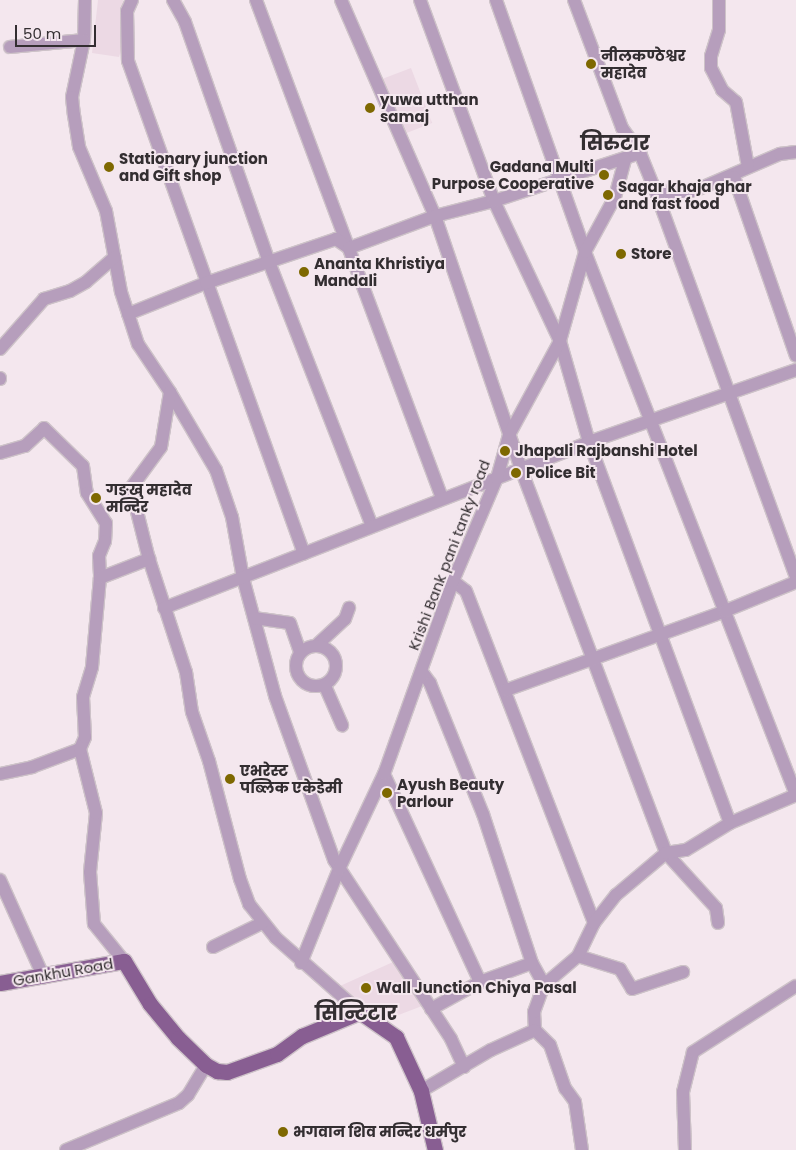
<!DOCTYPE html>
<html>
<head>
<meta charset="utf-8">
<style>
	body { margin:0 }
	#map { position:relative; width:796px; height:1150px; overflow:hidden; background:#f4e7ee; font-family:Poppins,"Noto Sans Devanagari",sans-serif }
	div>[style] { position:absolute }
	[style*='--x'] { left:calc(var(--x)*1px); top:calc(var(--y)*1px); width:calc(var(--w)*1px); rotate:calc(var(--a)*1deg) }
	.built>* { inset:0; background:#ecd9e4; transform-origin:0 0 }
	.roads { filter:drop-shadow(1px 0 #cdc2c8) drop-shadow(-1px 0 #cdc2c8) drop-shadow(0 1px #cdc2c8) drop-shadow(0 -1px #cdc2c8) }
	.minor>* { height:12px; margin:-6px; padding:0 6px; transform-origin:6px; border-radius:6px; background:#b69ebc }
	.minor>.ring { margin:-6px; padding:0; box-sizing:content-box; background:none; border:12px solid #b69ebc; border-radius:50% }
	.major>* { height:15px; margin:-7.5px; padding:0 7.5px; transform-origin:7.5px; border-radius:7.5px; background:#885e92 }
	.dots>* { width:14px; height:14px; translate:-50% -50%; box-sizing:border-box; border:2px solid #f4e7ee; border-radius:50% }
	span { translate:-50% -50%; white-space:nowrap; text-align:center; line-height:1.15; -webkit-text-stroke:4px #f4e7ee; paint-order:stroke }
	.poi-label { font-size:15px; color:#332e31; font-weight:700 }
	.left { translate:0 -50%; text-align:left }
	.right { translate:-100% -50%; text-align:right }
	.street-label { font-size:15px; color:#332e31 }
	.district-label { font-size:20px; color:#332e31; font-weight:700 }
	.scale { position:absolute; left:15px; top:25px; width:81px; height:22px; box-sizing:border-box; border:2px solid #332e31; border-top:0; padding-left:6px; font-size:15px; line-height:18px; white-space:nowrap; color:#332e31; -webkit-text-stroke:4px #f4e7ee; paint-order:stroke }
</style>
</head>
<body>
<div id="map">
	<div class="built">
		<div style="clip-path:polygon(98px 0,123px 0,121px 33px,126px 34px,119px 57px,92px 53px)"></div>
		<div style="left:411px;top:68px;width:59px;height:33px;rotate:69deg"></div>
		<div style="clip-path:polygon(393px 962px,422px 1006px,375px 1024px,340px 986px)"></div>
	</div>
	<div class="roads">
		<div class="minor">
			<div style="--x:85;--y:0;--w:40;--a:91.4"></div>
			<div style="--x:84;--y:40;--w:58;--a:101.9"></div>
			<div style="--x:72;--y:97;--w:18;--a:84"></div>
			<div style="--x:74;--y:115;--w:32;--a:81"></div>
			<div style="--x:79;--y:147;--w:69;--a:67.1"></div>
			<div style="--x:106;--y:211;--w:82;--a:79.5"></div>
			<div style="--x:121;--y:292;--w:55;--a:71.9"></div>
			<div style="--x:138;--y:344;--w:58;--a:56.3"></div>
			<div style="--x:170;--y:392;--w:91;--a:59.5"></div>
			<div style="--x:216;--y:470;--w:50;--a:71.2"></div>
			<div style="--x:232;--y:517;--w:62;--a:79.8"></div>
			<div style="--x:243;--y:578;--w:122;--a:74.8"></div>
			<div style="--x:275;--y:696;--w:174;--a:70.2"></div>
			<div style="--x:334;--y:860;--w:214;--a:56.8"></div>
			<div style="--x:451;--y:1039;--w:31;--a:65"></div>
			<div style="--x:132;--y:0;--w:12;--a:114"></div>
			<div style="--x:127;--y:11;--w:50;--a:88.9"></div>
			<div style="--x:128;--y:61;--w:523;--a:70.35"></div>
			<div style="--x:173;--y:0;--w:25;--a:61"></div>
			<div style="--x:185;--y:22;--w:254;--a:70.7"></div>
			<div style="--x:269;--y:262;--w:283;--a:68.7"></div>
			<div style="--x:256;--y:0;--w:532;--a:69.52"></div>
			<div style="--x:341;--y:0;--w:236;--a:66.5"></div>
			<div style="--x:435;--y:216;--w:267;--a:71.2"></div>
			<div style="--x:521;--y:469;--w:410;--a:69.3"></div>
			<div style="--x:666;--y:853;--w:74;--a:47.7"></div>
			<div style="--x:716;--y:908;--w:15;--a:82"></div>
			<div style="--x:420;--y:0;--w:214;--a:69.8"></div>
			<div style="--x:494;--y:201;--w:155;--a:64.8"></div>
			<div style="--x:560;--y:341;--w:105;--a:74"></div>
			<div style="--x:589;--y:442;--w:406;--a:69.7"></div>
			<div style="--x:496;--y:0;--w:267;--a:70.5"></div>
			<div style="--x:585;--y:252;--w:583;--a:68.76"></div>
			<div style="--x:574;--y:0;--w:137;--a:69.4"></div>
			<div style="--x:622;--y:128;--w:31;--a:54"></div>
			<div style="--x:640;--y:153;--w:37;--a:68"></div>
			<div style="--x:654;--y:187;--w:16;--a:22"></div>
			<div style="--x:669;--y:193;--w:25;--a:-5"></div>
			<div style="--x:694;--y:191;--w:94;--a:-23.3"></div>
			<div style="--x:780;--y:154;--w:16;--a:-7"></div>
			<div style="--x:719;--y:0;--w:30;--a:90"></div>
			<div style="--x:719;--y:30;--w:27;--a:107"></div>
			<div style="--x:711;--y:56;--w:12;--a:90"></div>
			<div style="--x:711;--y:68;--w:25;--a:63"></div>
			<div style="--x:722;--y:90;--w:18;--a:41"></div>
			<div style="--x:736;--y:102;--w:66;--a:79.5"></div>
			<div style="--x:10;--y:47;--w:74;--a:-5.4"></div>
			<div style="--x:734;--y:177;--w:189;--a:70.9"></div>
			<div style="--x:654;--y:187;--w:415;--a:70"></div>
			<div style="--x:128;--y:314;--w:84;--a:-21.7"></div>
			<div style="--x:206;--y:283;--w:137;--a:-18.7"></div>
			<div style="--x:336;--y:239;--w:16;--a:35"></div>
			<div style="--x:349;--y:248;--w:92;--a:-20.4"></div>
			<div style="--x:435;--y:216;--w:61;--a:-14.3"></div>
			<div style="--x:494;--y:201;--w:154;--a:-18.2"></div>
			<div style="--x:0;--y:349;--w:67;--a:-48.7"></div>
			<div style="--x:44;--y:299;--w:27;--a:-17"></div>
			<div style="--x:70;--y:291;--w:18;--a:-29"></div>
			<div style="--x:86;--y:282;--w:38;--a:-41"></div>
			<div style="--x:0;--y:378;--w:1;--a:90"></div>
			<div style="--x:170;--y:392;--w:56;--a:99.3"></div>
			<div style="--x:161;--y:447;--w:51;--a:126.2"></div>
			<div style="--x:131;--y:488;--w:73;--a:75.8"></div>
			<div style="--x:149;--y:559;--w:119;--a:71.9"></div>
			<div style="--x:186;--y:672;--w:40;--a:81.5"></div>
			<div style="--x:192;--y:712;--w:52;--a:70.9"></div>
			<div style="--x:209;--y:761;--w:122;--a:75.3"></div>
			<div style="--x:240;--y:879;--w:27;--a:70"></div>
			<div style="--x:249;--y:904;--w:43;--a:51.5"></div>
			<div style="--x:276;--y:938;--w:112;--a:41.4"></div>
			<div style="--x:0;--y:453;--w:26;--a:-16"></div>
			<div style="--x:25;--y:446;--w:26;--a:-43"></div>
			<div style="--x:44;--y:428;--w:54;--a:44.3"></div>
			<div style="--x:83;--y:466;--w:27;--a:82"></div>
			<div style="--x:87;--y:493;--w:36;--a:58"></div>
			<div style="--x:106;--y:523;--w:18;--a:93"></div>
			<div style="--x:105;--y:541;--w:16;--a:112"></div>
			<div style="--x:99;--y:556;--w:22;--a:87"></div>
			<div style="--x:453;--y:581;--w:16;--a:38"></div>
			<div style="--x:466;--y:591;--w:356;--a:68.9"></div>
			<div style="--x:164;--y:608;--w:456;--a:-21.3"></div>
			<div style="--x:589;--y:442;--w:219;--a:-19.2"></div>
			<div style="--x:254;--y:618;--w:36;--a:8"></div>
			<div style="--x:290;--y:623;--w:31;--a:71"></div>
			<div style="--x:318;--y:644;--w:37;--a:-43"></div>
			<div style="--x:345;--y:619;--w:12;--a:-70"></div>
			<div class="ring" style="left:296px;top:646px;width:28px;height:28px"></div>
			<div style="--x:422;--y:672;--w:14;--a:54"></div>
			<div style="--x:430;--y:683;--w:141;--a:68"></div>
			<div style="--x:483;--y:814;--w:157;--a:71.8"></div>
			<div style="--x:532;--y:963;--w:25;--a:61"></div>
			<div style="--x:325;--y:686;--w:43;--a:66.4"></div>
			<div style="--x:506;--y:690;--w:233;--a:-19.8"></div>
			<div style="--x:725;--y:611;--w:77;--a:-22.2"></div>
			<div style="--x:0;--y:774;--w:33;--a:-12"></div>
			<div style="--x:32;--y:767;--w:51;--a:-20.6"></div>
			<div style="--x:384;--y:774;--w:229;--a:65.2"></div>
			<div style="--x:0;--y:880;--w:107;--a:65.8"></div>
			<div style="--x:213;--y:947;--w:55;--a:-26.1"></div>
			<div style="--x:578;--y:956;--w:44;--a:17.2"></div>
			<div style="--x:620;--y:969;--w:23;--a:59"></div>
			<div style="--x:632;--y:989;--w:54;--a:-18.4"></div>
			<div style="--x:124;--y:961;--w:48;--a:-129"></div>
			<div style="--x:94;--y:924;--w:52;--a:-94.4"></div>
			<div style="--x:90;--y:872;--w:59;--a:-84.2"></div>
			<div style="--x:96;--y:813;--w:66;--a:-104"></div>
			<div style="--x:80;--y:749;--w:13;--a:-67"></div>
			<div style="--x:85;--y:737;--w:40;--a:-92.9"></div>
			<div style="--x:83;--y:697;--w:31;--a:-73"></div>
			<div style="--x:92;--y:667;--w:89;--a:-84.9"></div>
			<div style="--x:100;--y:578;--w:53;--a:-21.2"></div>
			<div style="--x:301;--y:963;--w:101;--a:-68"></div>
			<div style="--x:339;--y:869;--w:105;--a:-64.7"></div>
			<div style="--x:384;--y:774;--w:205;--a:-70.3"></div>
			<div style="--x:453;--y:581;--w:112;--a:-66.9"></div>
			<div style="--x:497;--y:478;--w:45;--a:-74.4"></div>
			<div style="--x:509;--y:435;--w:107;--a:-61.5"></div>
			<div style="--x:560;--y:341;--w:92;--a:-74.3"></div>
			<div style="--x:585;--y:252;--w:63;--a:-61.4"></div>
			<div style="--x:615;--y:197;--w:39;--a:-75"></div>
			<div style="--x:431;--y:1009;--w:56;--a:-28.9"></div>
			<div style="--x:480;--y:982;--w:55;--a:-20.1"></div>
			<div style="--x:535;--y:1030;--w:18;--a:-93"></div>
			<div style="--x:534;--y:1012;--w:29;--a:-70"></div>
			<div style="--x:544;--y:985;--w:45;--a:-40.5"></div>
			<div style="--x:578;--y:956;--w:37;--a:-64"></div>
			<div style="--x:594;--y:923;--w:36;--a:-52"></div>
			<div style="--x:616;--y:895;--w:65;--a:-40"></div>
			<div style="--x:666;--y:853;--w:20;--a:-9"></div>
			<div style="--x:686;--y:850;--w:52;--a:-31.5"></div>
			<div style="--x:730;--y:823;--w:72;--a:-23"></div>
			<div style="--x:535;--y:1030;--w:21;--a:45"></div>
			<div style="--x:550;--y:1045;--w:46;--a:70.8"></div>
			<div style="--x:565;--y:1088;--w:17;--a:54"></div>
			<div style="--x:575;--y:1102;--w:49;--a:81.7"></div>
			<div style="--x:421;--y:1091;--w:81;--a:-30.4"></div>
			<div style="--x:491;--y:1050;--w:48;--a:-24.4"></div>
			<div style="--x:66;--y:1150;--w:122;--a:-22.6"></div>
			<div style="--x:179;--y:1103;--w:12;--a:-42"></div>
			<div style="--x:188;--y:1095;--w:35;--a:-59"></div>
			<div style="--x:685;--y:1150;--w:58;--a:-92"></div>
			<div style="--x:683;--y:1092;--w:41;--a:-76"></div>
			<div style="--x:693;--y:1052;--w:122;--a:-32.7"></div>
		</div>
		<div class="major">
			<div style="--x:0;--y:983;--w:126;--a:-10.1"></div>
			<div style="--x:124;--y:961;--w:50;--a:58.8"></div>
			<div style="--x:150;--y:1004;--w:44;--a:50.5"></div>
			<div style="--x:178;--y:1038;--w:39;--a:44"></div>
			<div style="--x:206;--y:1065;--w:13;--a:29"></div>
			<div style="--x:217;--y:1071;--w:10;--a:6"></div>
			<div style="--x:227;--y:1072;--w:53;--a:-19.8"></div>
			<div style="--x:277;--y:1054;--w:31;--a:-36"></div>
			<div style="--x:302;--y:1036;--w:63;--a:-22.5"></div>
			<div style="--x:360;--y:1012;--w:44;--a:34.8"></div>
			<div style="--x:396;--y:1037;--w:60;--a:65.2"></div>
			<div style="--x:421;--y:1091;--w:61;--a:76.7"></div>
		</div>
	</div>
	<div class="dots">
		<div style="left:591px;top:64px;background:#7e6800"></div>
		<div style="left:370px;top:108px;background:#7e6800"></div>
		<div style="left:109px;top:167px;background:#7e6800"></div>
		<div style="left:604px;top:175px;background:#7e6800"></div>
		<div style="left:608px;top:195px;background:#7e6800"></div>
		<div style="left:621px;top:254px;background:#7e6800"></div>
		<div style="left:304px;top:272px;background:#7e6800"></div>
		<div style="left:505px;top:451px;background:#7e6800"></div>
		<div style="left:516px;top:473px;background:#7e6800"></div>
		<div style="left:96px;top:498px;background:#7e6800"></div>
		<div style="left:230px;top:779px;background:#7e6800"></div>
		<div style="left:387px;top:793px;background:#7e6800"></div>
		<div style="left:366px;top:988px;background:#7e6800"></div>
		<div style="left:283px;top:1132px;background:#7e6800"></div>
	</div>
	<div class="poi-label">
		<span class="left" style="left:601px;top:64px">नीलकण्ठेश्वर<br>महादेव</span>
		<span class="left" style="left:380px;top:108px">yuwa utthan<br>samaj</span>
		<span class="left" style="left:119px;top:167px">Stationary junction<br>and Gift shop</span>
		<span class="right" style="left:594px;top:175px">Gadana Multi<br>Purpose Cooperative</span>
		<span class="left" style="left:618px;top:195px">Sagar khaja ghar<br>and fast food</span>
		<span class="left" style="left:631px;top:254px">Store</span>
		<span class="left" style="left:314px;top:272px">Ananta Khristiya<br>Mandali</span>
		<span class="left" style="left:515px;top:451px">Jhapali Rajbanshi Hotel</span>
		<span class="left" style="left:526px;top:473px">Police Bit</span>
		<span class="left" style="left:106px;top:498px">गङ्खु महादेव<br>मन्दिर</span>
		<span class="left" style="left:240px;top:779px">एभरेस्ट<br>पब्लिक एकेडेमी</span>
		<span class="left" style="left:397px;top:793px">Ayush Beauty<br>Parlour</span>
		<span class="left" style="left:376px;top:988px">Wall Junction Chiya Pasal</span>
		<span class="left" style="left:293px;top:1132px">भगवान शिव मन्दिर धर्मपुर</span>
	</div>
	<div class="street-label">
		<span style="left:449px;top:555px;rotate:-69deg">Krishi Bank pani tanky road</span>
		<span style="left:63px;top:972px;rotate:-10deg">Gankhu Road</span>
	</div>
	<div class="district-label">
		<span style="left:615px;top:143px">सिरुटार</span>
		<span style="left:356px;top:1013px">सिन्टिटार</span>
	</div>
	<div class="scale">50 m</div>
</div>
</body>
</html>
